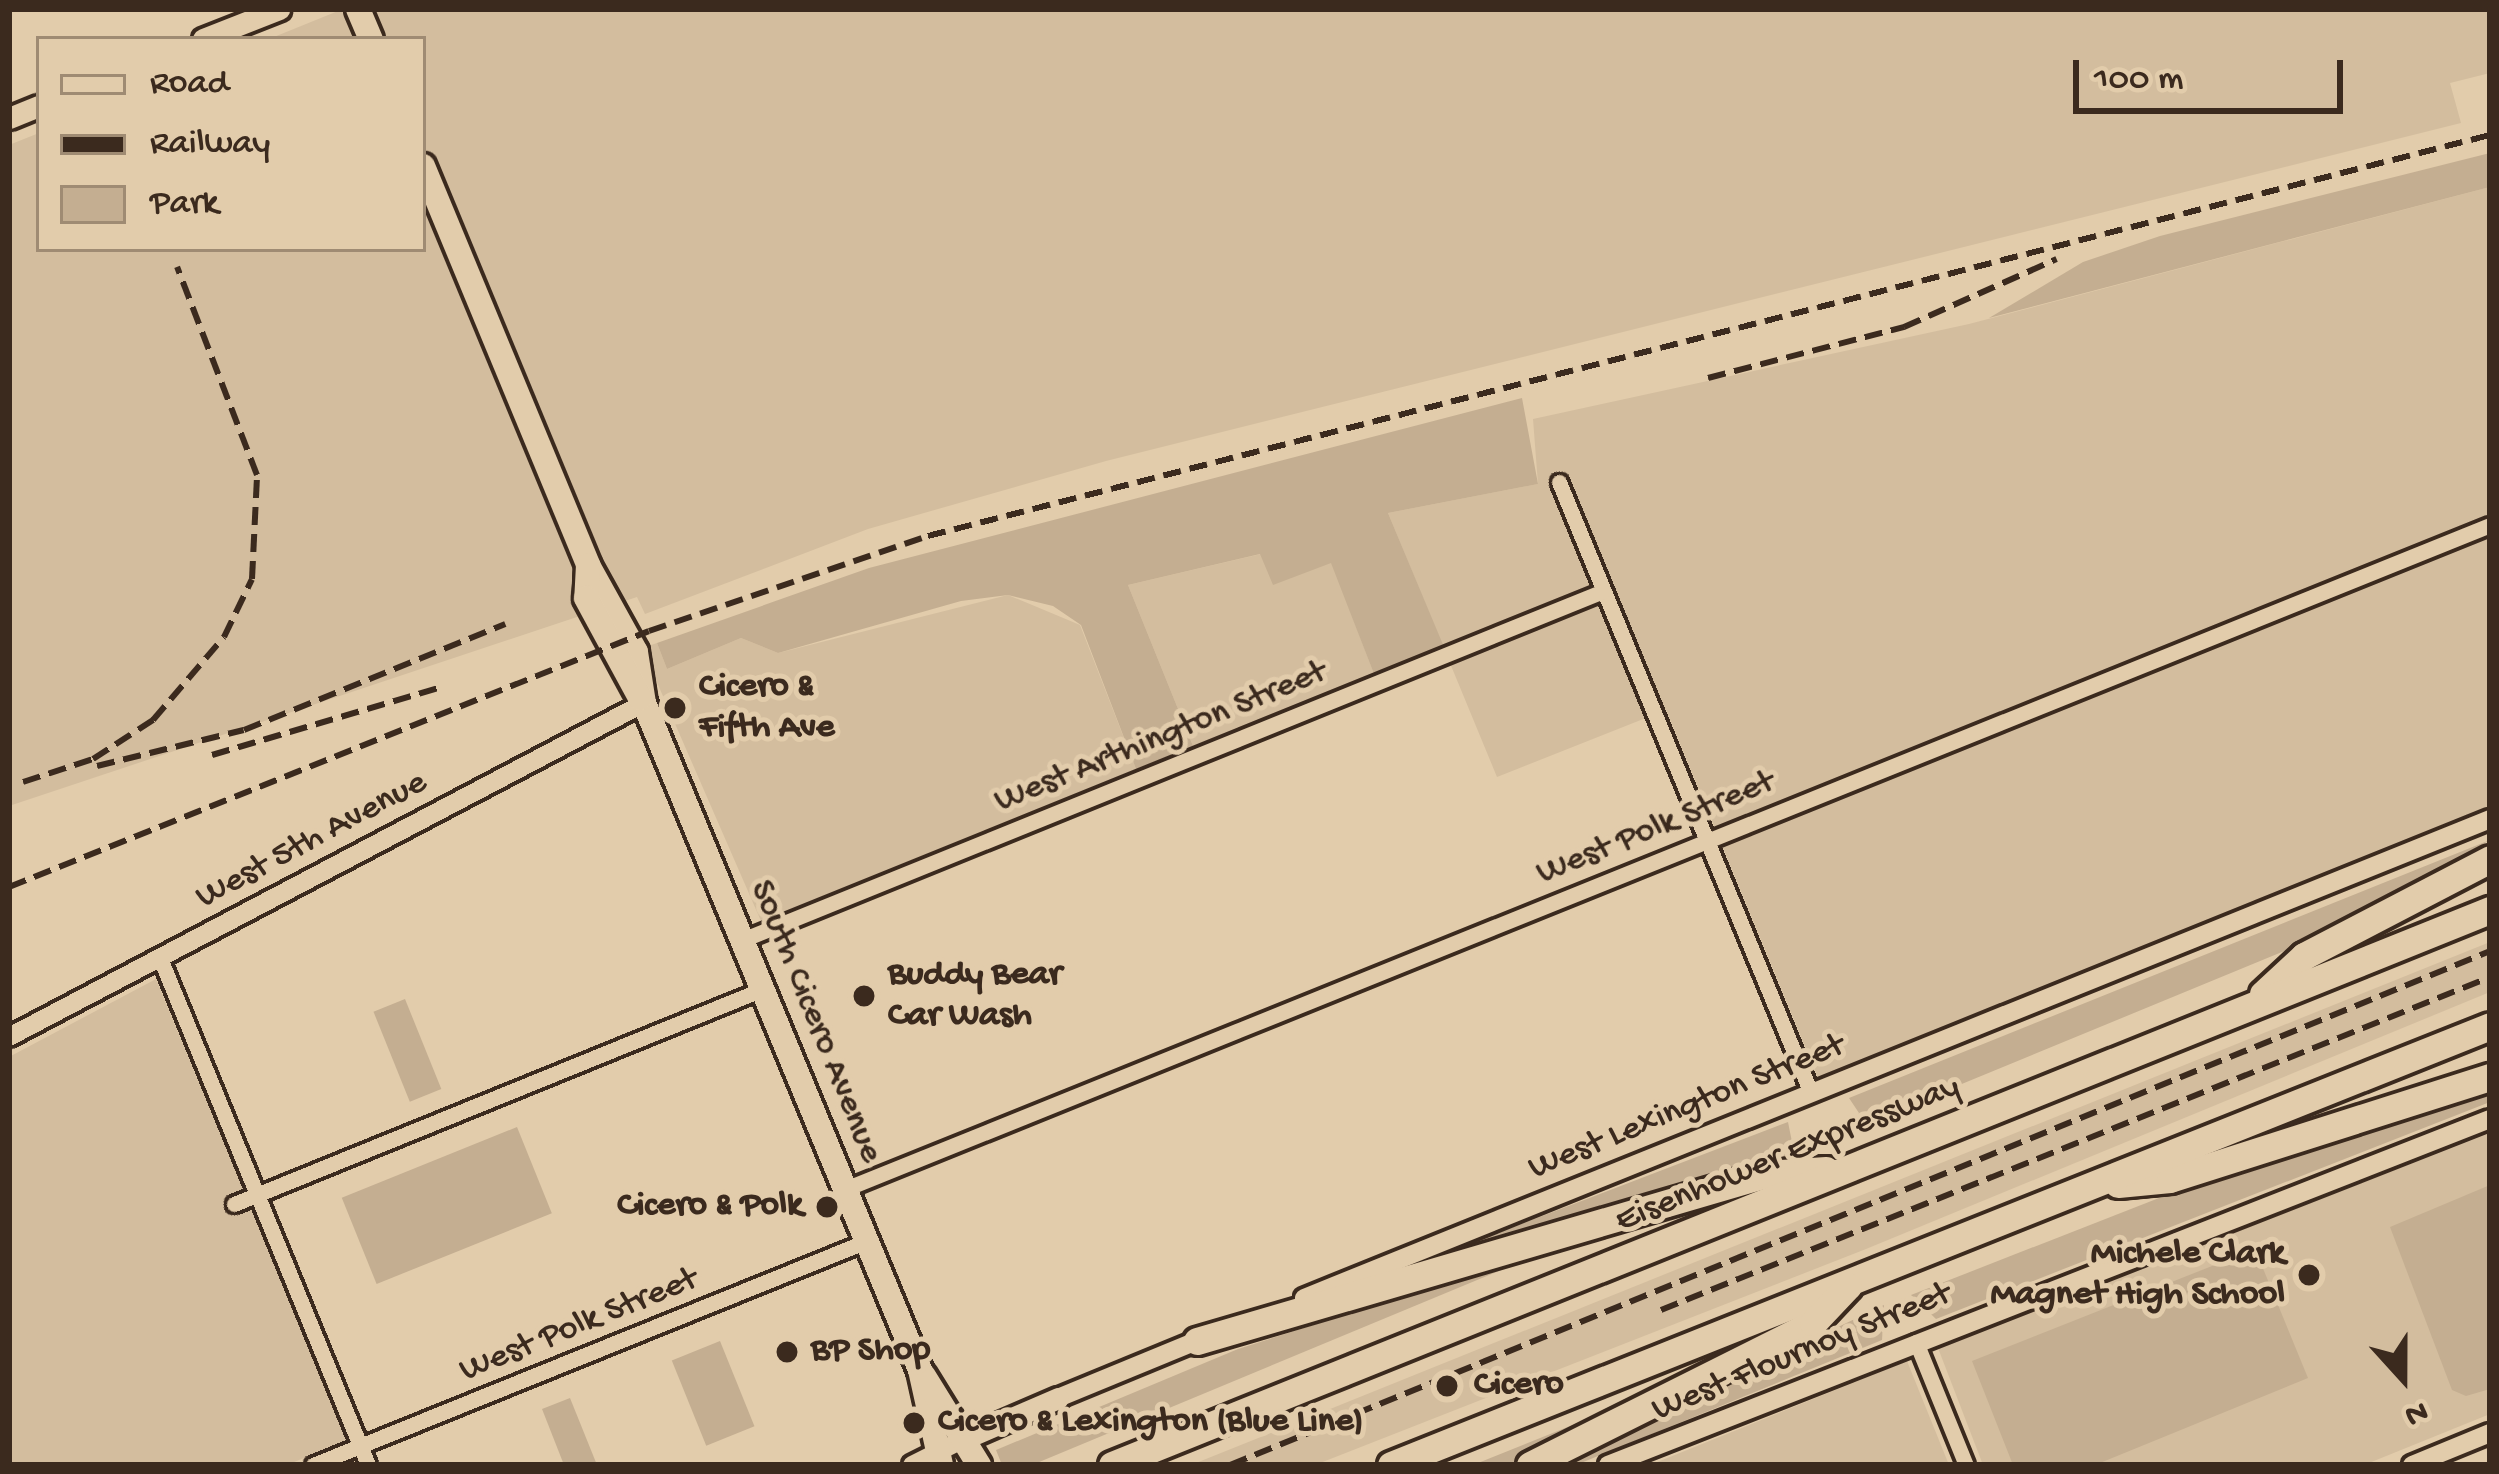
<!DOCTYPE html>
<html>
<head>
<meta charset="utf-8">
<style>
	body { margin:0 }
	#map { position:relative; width:2499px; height:1474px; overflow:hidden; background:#e2ccab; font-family:"Gochi Hand",sans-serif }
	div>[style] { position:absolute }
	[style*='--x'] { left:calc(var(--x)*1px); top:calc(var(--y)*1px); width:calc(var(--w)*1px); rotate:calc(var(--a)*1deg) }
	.built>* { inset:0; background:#d3bd9e }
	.green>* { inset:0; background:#c4ae91; transform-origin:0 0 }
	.roads { filter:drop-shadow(3px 0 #3b2a1e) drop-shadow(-3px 0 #3b2a1e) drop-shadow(0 3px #3b2a1e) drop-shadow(0 -3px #3b2a1e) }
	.minor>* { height:15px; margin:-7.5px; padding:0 7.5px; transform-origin:7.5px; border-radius:7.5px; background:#e2ccab }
	.tertiary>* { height:18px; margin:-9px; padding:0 9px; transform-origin:9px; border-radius:9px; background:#e2ccab }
	.secondary>* { height:21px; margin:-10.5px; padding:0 10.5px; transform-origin:10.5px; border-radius:10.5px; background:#e2ccab }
	.primary>* { height:24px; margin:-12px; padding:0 12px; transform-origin:12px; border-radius:12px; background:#e2ccab }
	.motorway>* { height:27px; margin:-13.5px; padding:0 13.5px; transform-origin:13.5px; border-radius:13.5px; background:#e2ccab }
	.rail>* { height:6px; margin-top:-3px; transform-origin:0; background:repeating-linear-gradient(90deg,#3b2a1e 0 18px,transparent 0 27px) }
	.dots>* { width:33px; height:33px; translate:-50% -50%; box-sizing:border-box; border:6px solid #e2ccab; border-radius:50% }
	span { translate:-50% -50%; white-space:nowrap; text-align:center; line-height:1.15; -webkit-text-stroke:10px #e2ccab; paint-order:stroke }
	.poi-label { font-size:36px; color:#3b2a1e; font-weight:700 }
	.left { translate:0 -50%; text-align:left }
	.right { translate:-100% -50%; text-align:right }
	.street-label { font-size:36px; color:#3b2a1e }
	.frame { position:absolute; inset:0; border:12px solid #3b2a1e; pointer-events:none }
	.legend { position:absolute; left:36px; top:36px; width:390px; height:216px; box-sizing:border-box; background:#e2ccab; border:3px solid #9f8b73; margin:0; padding:15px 21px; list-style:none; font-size:36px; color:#3b2a1e }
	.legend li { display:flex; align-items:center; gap:24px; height:60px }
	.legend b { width:60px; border:3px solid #9f8b73 }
	.north { position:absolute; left:2343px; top:1318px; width:120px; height:120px; -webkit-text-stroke:9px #e2ccab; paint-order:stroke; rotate:159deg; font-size:33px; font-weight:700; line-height:48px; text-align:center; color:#3b2a1e }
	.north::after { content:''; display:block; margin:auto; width:42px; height:54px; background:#3b2a1e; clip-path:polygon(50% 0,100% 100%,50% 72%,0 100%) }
	.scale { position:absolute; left:2073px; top:60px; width:270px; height:54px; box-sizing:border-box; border:6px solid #3b2a1e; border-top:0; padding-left:15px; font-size:36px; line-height:42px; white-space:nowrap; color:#3b2a1e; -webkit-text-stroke:9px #e2ccab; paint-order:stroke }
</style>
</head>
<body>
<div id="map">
	<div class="built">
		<div style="clip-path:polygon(343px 9px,2490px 9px,2490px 73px,2450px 83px,2461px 123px,1106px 461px,868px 529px,645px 614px,637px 597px,9px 806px,9px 145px,39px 133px,39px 249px,423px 249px,423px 39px,269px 39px)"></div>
		<div style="clip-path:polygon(2490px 187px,2490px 807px,1818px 1078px,1666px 710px,1497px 777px,1388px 513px,1538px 484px,1533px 419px,1969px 324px)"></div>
		<div style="clip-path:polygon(1261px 554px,1332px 563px,1374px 674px,1193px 746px,1128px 585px)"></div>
		<div style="clip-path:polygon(1008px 595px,1080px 625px,1136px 769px,761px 921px,642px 648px,657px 643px,667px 669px,741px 638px,778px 653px)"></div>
		<div style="clip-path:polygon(2490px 942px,2490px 992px,1866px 1249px,1315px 1465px,1191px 1465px)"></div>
		<div style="clip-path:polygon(156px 979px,347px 1440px,287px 1465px,9px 1465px,9px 1057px)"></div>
		<div style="clip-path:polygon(2490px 1133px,2490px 1414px,2364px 1465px,1983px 1465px,1938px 1348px)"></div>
		<div style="clip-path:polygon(1907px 1361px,1949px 1465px,1650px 1465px)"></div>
	</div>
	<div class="green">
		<div style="clip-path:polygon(2490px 153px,2490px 187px,1989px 318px,2083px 262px,2160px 236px)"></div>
		<div style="clip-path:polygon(1522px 398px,1538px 484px,1388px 513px,1444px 647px,1374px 674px,1331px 563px,1273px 585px,1260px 554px,1128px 585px,1193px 746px,1136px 769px,1081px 625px,1053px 606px,1008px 595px,961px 601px,778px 653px,741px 638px,667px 669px,657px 643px,869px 568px)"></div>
		<div style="clip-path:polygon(2490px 840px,2316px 938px,1850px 1130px,1859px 1113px,1849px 1098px)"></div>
		<div style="left:405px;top:999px;width:97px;height:34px;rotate:68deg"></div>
		<div style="clip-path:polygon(2490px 1086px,2490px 1102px,1936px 1319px,1911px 1295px,2233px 1169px)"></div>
		<div style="clip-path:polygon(1788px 1122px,1792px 1142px,1807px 1147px,1773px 1162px,1370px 1282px)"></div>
		<div style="left:517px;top:1127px;width:93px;height:189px;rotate:68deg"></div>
		<div style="clip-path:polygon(2490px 1185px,2490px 1389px,2466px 1396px,2452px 1390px,2390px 1227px)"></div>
		<div style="clip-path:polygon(2255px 1249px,2308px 1378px,2095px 1465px,2013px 1465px,1972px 1361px)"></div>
		<div style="clip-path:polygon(1547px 1251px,1032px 1465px,1002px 1465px,996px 1450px,1238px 1349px)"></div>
		<div style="clip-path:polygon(1884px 1305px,1882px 1340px,1576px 1465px,1549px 1465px)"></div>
		<div style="left:720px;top:1341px;width:92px;height:52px;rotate:68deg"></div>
		<div style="clip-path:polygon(570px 1398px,597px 1465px,564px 1465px,542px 1409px)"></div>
		<div style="clip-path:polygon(1600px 1414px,1513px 1465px,1473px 1465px)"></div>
	</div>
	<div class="roads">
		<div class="minor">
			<div style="--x:1559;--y:482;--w:661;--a:67.59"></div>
			<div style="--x:742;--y:940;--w:929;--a:-22.06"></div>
			<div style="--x:160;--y:958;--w:548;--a:67.69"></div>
			<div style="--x:845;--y:1189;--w:1774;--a:-21.98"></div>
			<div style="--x:234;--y:1204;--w:571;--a:-22.12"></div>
			<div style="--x:1916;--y:1342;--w:133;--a:67.9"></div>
			<div style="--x:313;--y:1465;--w:598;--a:-22.02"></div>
		</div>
		<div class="tertiary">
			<div style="--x:9;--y:1037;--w:717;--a:-27.74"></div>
			<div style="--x:1304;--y:1298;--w:1279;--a:-21.99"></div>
			<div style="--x:1058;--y:1398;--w:160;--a:-22.4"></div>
			<div style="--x:912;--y:1465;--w:63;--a:-26.6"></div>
			<div style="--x:1608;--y:1465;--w:947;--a:-21.42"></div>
			<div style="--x:2412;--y:1465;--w:84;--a:-22.3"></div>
		</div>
		<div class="secondary">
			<div style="--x:203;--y:39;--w:82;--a:-21.5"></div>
			<div style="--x:9;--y:118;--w:32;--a:-22"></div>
			<div style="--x:968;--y:1437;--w:98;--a:-23.4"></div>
		</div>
		<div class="primary">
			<div style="--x:358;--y:9;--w:33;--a:67"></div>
			<div style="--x:423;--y:166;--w:432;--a:67.5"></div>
			<div style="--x:588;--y:565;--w:99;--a:61.1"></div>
			<div style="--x:636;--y:652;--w:52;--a:81.1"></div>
			<div style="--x:644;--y:703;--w:722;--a:67.52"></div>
			<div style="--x:920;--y:1370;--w:97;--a:77.5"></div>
			<div style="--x:588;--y:565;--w:33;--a:93"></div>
			<div style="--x:586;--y:598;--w:114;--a:61.6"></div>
			<div style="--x:924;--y:1376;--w:105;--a:58.3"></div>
		</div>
		<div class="motorway">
			<div style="--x:2263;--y:994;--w:56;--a:-42.8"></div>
			<div style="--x:2304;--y:956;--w:210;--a:-27.5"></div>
			<div style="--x:2118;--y:1184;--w:52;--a:-5.5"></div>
			<div style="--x:2170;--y:1179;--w:336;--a:-17.7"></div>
			<div style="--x:1197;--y:1341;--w:593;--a:-16.36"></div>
			<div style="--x:1766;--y:1174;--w:60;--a:-3.8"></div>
			<div style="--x:1112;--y:1465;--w:1486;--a:-21.94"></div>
			<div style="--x:1391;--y:1465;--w:1183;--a:-21.77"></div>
			<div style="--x:1530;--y:1465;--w:317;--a:-26.6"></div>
			<div style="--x:1813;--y:1323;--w:51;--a:-46.6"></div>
		</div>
	</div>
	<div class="rail">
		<div style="--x:1708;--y:378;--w:203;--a:-14.6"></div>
		<div style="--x:1904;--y:327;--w:167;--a:-24"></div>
		<div style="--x:212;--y:755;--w:240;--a:-16.5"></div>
		<div style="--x:97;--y:766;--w:151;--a:-13.8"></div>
		<div style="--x:244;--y:730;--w:282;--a:-22.1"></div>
		<div style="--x:23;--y:782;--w:74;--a:-18.2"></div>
		<div style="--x:93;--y:759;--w:72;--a:-33"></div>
		<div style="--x:153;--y:720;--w:109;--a:-49.5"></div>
		<div style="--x:224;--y:637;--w:64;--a:-64.2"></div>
		<div style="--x:252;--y:579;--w:104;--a:-87.2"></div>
		<div style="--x:257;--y:475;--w:223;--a:-111"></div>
		<div style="--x:9;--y:887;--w:689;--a:-21.8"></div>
		<div style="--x:649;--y:631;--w:295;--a:-18.8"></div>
		<div style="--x:928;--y:536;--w:1613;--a:-14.4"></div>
		<div style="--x:1661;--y:1310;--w:893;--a:-21.88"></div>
		<div style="--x:1230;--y:1465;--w:1361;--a:-22.19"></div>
	</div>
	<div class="dots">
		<div style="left:675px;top:708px;background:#3b2a1e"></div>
		<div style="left:864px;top:996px;background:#3b2a1e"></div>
		<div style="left:827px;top:1207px;background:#3b2a1e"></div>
		<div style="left:2309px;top:1275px;background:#3b2a1e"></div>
		<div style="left:787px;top:1352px;background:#3b2a1e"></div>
		<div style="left:1447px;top:1386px;background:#3b2a1e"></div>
		<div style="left:914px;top:1423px;background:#3b2a1e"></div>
	</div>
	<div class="poi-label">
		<span class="left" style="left:699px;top:708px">Cicero &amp;<br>Fifth Ave</span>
		<span class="left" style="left:888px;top:996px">Buddy Bear<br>Car Wash</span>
		<span class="right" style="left:803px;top:1207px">Cicero &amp; Polk</span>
		<span class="right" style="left:2285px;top:1275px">Michele Clark<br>Magnet High School</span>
		<span class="left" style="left:811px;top:1352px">BP Shop</span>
		<span class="left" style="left:1474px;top:1386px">Cicero</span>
		<span class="left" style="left:938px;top:1423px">Cicero &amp; Lexington (Blue Line)</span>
	</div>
	<div class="street-label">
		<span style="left:1161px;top:738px;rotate:-22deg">West Arthington Street</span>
		<span style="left:1656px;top:829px;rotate:-22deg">West Polk Street</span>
		<span style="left:312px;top:841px;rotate:-28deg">West 5th Avenue</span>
		<span style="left:815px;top:1022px;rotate:68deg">South Cicero Avenue</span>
		<span style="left:1687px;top:1108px;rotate:-22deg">West Lexington Street</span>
		<span style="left:1788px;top:1155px;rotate:-22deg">Eisenhower Expressway</span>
		<span style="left:579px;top:1326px;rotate:-22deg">West Polk Street</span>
		<span style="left:1802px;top:1353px;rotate:-22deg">West Flournoy Street</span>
	</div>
	<div class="frame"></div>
	<ul class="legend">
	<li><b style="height:15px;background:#e2ccab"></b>Road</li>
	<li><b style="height:15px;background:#3b2a1e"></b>Railway</li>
	<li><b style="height:33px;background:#c4ae91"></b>Park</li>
	</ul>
	<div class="north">N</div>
	<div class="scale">100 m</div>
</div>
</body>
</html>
